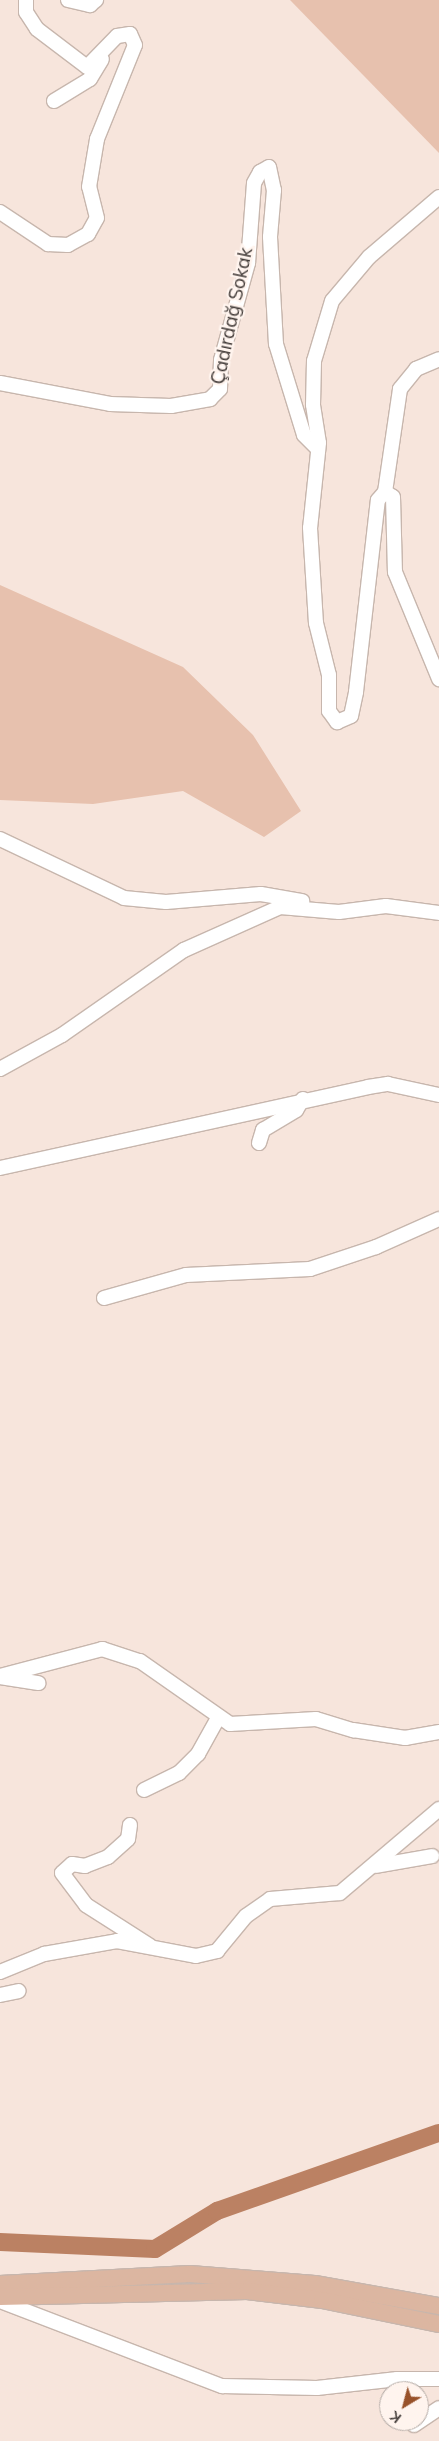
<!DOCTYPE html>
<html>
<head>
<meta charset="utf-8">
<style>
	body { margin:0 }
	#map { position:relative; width:439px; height:2441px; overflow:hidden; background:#f7e5dc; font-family:Mulish,sans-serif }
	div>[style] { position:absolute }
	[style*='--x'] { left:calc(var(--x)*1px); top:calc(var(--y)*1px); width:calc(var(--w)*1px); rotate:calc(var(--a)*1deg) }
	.green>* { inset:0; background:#e7c1ae }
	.river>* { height:18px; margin:-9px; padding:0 9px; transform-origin:9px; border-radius:9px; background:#bb8163 }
	.roads { filter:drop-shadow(1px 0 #c7b6ad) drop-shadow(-1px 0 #c7b6ad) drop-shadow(0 1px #c7b6ad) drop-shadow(0 -1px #c7b6ad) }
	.minor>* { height:14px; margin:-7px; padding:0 7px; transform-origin:7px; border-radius:7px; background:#fff }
	.major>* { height:16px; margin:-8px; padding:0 8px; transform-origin:8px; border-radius:8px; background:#dcb6a1 }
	span { translate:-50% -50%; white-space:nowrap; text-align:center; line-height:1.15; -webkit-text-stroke:4.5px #fff4ee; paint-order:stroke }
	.street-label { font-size:19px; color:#413a37 }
	.north { position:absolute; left:379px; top:2381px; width:50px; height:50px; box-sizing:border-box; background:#fff4ee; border:1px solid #b3aaa5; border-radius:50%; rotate:217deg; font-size:14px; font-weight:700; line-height:20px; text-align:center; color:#413a37 }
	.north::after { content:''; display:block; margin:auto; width:18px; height:22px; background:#98522a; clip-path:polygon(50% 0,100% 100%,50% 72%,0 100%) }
</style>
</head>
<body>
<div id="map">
	<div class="green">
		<div style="clip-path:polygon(290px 0,439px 0,439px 153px)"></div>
		<div style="clip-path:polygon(0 585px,183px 667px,253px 735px,301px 811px,264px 837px,183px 791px,93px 804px,0 800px)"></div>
	</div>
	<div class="river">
		<div style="--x:0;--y:2242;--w:155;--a:2.6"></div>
		<div style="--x:155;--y:2249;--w:73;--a:-31.5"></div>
		<div style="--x:217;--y:2211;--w:235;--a:-19.4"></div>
	</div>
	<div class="roads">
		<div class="minor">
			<div style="--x:68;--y:0;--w:23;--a:13"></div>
			<div style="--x:90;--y:5;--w:8;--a:-40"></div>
			<div style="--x:54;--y:101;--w:42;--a:-31.4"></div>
			<div style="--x:90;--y:79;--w:23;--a:-59"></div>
			<div style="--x:439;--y:197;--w:92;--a:139.4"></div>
			<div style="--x:369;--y:257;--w:57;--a:130.1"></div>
			<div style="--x:332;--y:301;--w:63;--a:106.7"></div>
			<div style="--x:314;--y:361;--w:44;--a:91.3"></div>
			<div style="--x:313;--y:405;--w:38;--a:81"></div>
			<div style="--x:319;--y:443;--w:85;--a:96"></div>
			<div style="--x:310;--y:528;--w:95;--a:86.4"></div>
			<div style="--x:316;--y:623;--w:54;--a:76"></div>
			<div style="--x:329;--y:675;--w:36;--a:90"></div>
			<div style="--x:329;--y:711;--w:14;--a:54"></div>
			<div style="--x:337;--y:722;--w:15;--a:-23"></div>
			<div style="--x:351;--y:716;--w:25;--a:-78"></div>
			<div style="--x:356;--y:692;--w:193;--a:-83.5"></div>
			<div style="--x:378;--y:500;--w:11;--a:-49"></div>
			<div style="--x:385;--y:492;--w:9;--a:32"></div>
			<div style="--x:393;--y:497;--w:75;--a:88.5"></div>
			<div style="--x:395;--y:572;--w:116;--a:67.6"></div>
			<div style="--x:0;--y:212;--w:58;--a:33.7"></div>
			<div style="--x:48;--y:244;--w:20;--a:3"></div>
			<div style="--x:68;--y:245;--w:23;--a:-29"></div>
			<div style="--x:88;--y:234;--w:18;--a:-61"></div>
			<div style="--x:97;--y:218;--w:32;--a:-104"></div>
			<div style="--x:89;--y:187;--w:49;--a:-80.5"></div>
			<div style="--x:97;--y:139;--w:101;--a:-68"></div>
			<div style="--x:135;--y:45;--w:12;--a:-114"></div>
			<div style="--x:130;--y:34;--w:13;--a:171"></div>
			<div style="--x:117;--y:36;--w:43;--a:134.1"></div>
			<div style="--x:87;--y:67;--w:63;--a:-142.8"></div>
			<div style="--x:37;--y:29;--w:20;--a:-123"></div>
			<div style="--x:26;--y:12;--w:12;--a:-90"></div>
			<div style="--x:0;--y:383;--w:112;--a:10.8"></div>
			<div style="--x:110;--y:404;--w:61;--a:1.9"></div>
			<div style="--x:171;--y:406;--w:40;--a:-10"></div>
			<div style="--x:210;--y:399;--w:14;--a:-45"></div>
			<div style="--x:220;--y:389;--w:29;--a:-88"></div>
			<div style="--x:221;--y:360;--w:101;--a:-74.4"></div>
			<div style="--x:248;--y:263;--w:80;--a:-85.7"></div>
			<div style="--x:254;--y:183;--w:13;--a:-61"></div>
			<div style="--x:260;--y:172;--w:10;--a:-29"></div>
			<div style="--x:269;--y:167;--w:24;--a:78"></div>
			<div style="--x:274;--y:190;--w:47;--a:94.9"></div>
			<div style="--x:270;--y:237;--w:107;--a:86.8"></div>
			<div style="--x:276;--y:344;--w:95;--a:72.9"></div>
			<div style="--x:304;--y:435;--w:17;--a:45"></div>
			<div style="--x:385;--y:492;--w:104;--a:-81.7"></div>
			<div style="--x:400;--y:389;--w:26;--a:-51"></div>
			<div style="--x:416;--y:369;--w:25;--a:-23"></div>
			<div style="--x:0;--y:839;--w:137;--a:25.4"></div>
			<div style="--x:124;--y:898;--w:42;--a:5.4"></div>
			<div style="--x:166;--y:902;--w:95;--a:-4.8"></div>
			<div style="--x:261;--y:894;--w:42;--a:9.7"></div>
			<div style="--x:0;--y:1069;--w:71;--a:-28.7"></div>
			<div style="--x:62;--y:1035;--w:149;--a:-34.9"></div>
			<div style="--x:184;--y:950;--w:105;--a:-24.1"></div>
			<div style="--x:280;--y:907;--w:59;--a:4.8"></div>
			<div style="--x:339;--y:912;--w:47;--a:-7.3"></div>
			<div style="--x:386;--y:906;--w:53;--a:7.5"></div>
			<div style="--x:259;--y:1143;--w:14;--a:-73"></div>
			<div style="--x:263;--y:1130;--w:39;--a:-31"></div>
			<div style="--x:296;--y:1110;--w:13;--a:-58"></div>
			<div style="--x:0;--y:1168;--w:377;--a:-12.4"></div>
			<div style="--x:368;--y:1087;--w:20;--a:-9"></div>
			<div style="--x:388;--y:1084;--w:52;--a:12.2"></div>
			<div style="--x:104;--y:1298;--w:85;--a:-15.7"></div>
			<div style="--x:186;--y:1275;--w:124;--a:-2.8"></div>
			<div style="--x:310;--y:1269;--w:70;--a:-18.4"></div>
			<div style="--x:376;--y:1247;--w:69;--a:-24"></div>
			<div style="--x:0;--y:1676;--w:106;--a:-14.8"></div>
			<div style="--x:102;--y:1649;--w:40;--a:18"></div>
			<div style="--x:140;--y:1661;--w:110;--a:35"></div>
			<div style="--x:230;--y:1724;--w:86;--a:-3.3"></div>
			<div style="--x:316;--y:1719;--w:39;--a:17"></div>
			<div style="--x:353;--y:1730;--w:53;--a:8.7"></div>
			<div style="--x:405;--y:1738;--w:35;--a:-10"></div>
			<div style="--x:0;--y:1677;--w:39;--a:9"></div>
			<div style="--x:144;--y:1790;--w:39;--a:-26"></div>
			<div style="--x:179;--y:1773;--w:27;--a:-45"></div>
			<div style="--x:198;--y:1754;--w:41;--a:-60.9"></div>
			<div style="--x:130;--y:1825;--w:14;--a:98"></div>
			<div style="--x:128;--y:1839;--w:27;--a:138"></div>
			<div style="--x:108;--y:1857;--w:25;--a:159"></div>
			<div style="--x:85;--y:1866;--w:13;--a:-171"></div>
			<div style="--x:72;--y:1864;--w:13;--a:138"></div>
			<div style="--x:62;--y:1873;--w:40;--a:53"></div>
			<div style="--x:86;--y:1905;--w:76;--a:32.6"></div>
			<div style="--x:376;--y:1866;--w:57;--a:-10.1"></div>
			<div style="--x:0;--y:1972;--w:48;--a:-22.2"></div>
			<div style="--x:44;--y:1954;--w:74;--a:-10.1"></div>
			<div style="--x:117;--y:1941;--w:80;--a:10.8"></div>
			<div style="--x:196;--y:1956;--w:22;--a:-13"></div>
			<div style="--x:217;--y:1951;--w:45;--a:-50.4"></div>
			<div style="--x:246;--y:1916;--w:29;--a:-35"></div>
			<div style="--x:270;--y:1899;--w:70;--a:-4.9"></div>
			<div style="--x:340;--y:1893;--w:130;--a:-40.3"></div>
			<div style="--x:0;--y:1995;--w:19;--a:-12"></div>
			<div style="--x:0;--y:2301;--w:238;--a:21"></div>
			<div style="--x:222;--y:2386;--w:95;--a:1.2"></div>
			<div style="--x:317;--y:2388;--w:81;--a:-6.4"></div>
			<div style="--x:397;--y:2379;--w:42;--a:0"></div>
			<div style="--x:414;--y:2425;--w:30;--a:-34"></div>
		</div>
		<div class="major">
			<div style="--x:0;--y:2284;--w:190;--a:-3"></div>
			<div style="--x:190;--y:2274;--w:125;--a:4.6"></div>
			<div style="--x:315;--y:2284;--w:126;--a:10.1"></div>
			<div style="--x:0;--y:2297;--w:247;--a:-1.4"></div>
			<div style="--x:247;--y:2291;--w:76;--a:6.8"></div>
			<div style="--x:322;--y:2300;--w:119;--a:11.6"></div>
		</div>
	</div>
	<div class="street-label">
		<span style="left:232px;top:316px;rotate:-78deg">Çadırdağ Sokak</span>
	</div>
	<div class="north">K</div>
</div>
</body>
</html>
